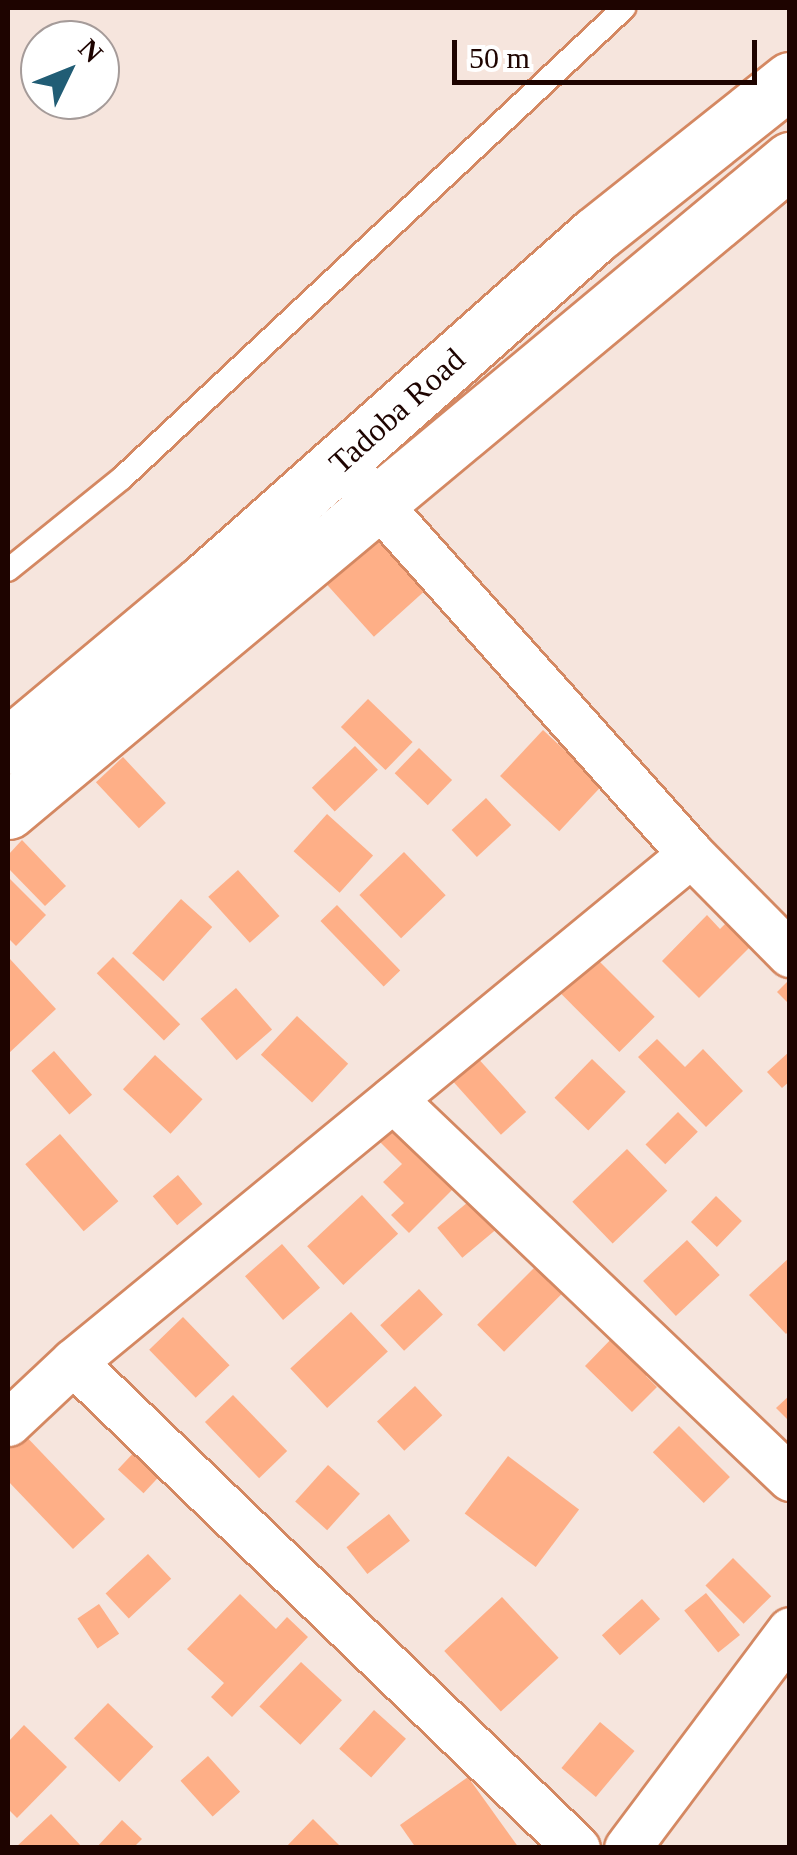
<!DOCTYPE html>
<html>
<head>
<meta charset="utf-8">
<style>
	body { margin:0 }
	#map { position:relative; width:797px; height:1855px; overflow:hidden; background:#f6e5dd; font-family:Georgia,serif }
	div>[style] { position:absolute }
	[style*='--x'] { left:calc(var(--x)*1px); top:calc(var(--y)*1px); width:calc(var(--w)*1px); rotate:calc(var(--a)*1deg) }
	.building>* { inset:0; background:#feaf87; transform-origin:0 0 }
	.roads { filter:drop-shadow(2px 0 #d48862) drop-shadow(-2px 0 #d48862) drop-shadow(0 2px #d48862) drop-shadow(0 -2px #d48862) }
	.service>* { height:22px; margin:-11px; padding:0 11px; transform-origin:11px; border-radius:11px; background:#fff }
	.minor>* { height:45px; margin:-22.5px; padding:0 22.5px; transform-origin:22.5px; border-radius:22.5px; background:#fff }
	.primary>* { height:55px; margin:-27.5px; padding:0 27.5px; transform-origin:27.5px; border-radius:27.5px; background:#fff }
	span { translate:-50% -50%; white-space:nowrap; text-align:center; line-height:1.15; -webkit-text-stroke:9px #fff; paint-order:stroke }
	.street-label { font-size:32px; color:#1e0400 }
	.frame { position:absolute; inset:0; border:10px solid #1e0400; pointer-events:none }
	.north { position:absolute; left:20px; top:20px; width:100px; height:100px; box-sizing:border-box; background:#fff; border:2px solid #a59b99; border-radius:50%; rotate:47deg; font-size:28px; font-weight:700; line-height:40px; text-align:center; color:#1e0400 }
	.north::after { content:''; display:block; margin:auto; width:35px; height:45px; background:#215d75; clip-path:polygon(50% 0,100% 100%,50% 72%,0 100%) }
	.scale { position:absolute; left:452px; top:40px; width:305px; height:45px; box-sizing:border-box; border:5px solid #1e0400; border-top:0; padding-left:12px; font-size:30px; line-height:35px; white-space:nowrap; color:#1e0400; -webkit-text-stroke:8px #fff; paint-order:stroke }
</style>
</head>
<body>
<div id="map">
	<div class="building">
		<div style="left:377px;top:537px;width:72px;height:69px;rotate:48deg"></div>
		<div style="left:368px;top:699px;width:62px;height:39px;rotate:44deg"></div>
		<div style="left:543px;top:730px;width:81px;height:63px;rotate:43deg"></div>
		<div style="left:355px;top:746px;width:33px;height:60px;rotate:46deg"></div>
		<div style="left:419px;top:748px;width:46px;height:35px;rotate:44deg"></div>
		<div style="left:123px;top:757px;width:63px;height:37px;rotate:47deg"></div>
		<div style="left:486px;top:798px;width:37px;height:47px;rotate:47deg"></div>
		<div style="left:327px;top:814px;width:62px;height:50px;rotate:42deg"></div>
		<div style="clip-path:polygon(22px 840px,66px 886px,45px 906px,8px 868px,8px 855px)"></div>
		<div style="left:404px;top:852px;width:60px;height:62px;rotate:46deg"></div>
		<div style="left:238px;top:870px;width:62px;height:40px;rotate:48deg"></div>
		<div style="clip-path:polygon(8px 877px,46px 915px,16px 946px,8px 938px)"></div>
		<div style="left:181px;top:899px;width:42px;height:73px;rotate:42deg"></div>
		<div style="left:337px;top:905px;width:91px;height:23px;rotate:46deg"></div>
		<div style="clip-path:polygon(707px 915px,720px 929px,731px 918px,755px 942px,699px 998px,662px 961px)"></div>
		<div style="left:113px;top:957px;width:95px;height:23px;rotate:45deg"></div>
		<div style="left:596px;top:958px;width:83px;height:50px;rotate:45deg"></div>
		<div style="clip-path:polygon(10px 959px,56px 1009px,8px 1054px,8px 961px)"></div>
		<div style="clip-path:polygon(790px 979px,790px 1005px,777px 992px)"></div>
		<div style="left:236px;top:988px;width:55px;height:47px;rotate:49deg"></div>
		<div style="left:297px;top:1016px;width:70px;height:53px;rotate:43deg"></div>
		<div style="clip-path:polygon(657px 1039px,685px 1067px,703px 1049px,743px 1091px,706px 1127px,638px 1057px)"></div>
		<div style="left:466px;top:1045px;width:90px;height:34px;rotate:48deg"></div>
		<div style="left:54px;top:1051px;width:58px;height:30px;rotate:49deg"></div>
		<div style="clip-path:polygon(790px 1051px,790px 1081px,782px 1088px,767px 1072px)"></div>
		<div style="left:155px;top:1055px;width:65px;height:47px;rotate:43deg"></div>
		<div style="left:592px;top:1059px;width:47px;height:54px;rotate:44deg"></div>
		<div style="left:678px;top:1112px;width:28px;height:46px;rotate:45deg"></div>
		<div style="clip-path:polygon(397px 1117px,461px 1181px,409px 1233px,391px 1215px,404px 1203px,383px 1182px,402px 1164px,376px 1138px)"></div>
		<div style="left:60px;top:1134px;width:89px;height:46px;rotate:49deg"></div>
		<div style="left:627px;top:1149px;width:58px;height:76px;rotate:46deg"></div>
		<div style="left:178px;top:1175px;width:38px;height:33px;rotate:50deg"></div>
		<div style="left:362px;top:1195px;width:53px;height:75px;rotate:47deg"></div>
		<div style="left:716px;top:1196px;width:36px;height:36px;rotate:44deg"></div>
		<div style="left:474px;top:1197px;width:39px;height:48px;rotate:50deg"></div>
		<div style="left:687px;top:1240px;width:48px;height:60px;rotate:47deg"></div>
		<div style="left:282px;top:1244px;width:58px;height:49px;rotate:49deg"></div>
		<div style="clip-path:polygon(790px 1257px,790px 1330px,786px 1334px,749px 1295px)"></div>
		<div style="left:538px;top:1264px;width:38px;height:86px;rotate:45deg"></div>
		<div style="left:419px;top:1289px;width:35px;height:53px;rotate:47deg"></div>
		<div style="left:351px;top:1312px;width:54px;height:83px;rotate:47deg"></div>
		<div style="left:183px;top:1317px;width:67px;height:47px;rotate:46deg"></div>
		<div style="clip-path:polygon(616px 1334px,652px 1369px,646px 1376px,657px 1387px,632px 1412px,585px 1366px)"></div>
		<div style="left:415px;top:1386px;width:40px;height:52px;rotate:47deg"></div>
		<div style="left:233px;top:1395px;width:78px;height:39px;rotate:46deg"></div>
		<div style="clip-path:polygon(790px 1395px,790px 1422px,776px 1408px)"></div>
		<div style="left:679px;top:1426px;width:72px;height:37px;rotate:45deg"></div>
		<div style="clip-path:polygon(20px 1430px,105px 1519px,73px 1549px,8px 1481px,8px 1442px)"></div>
		<div style="left:137px;top:1449px;width:35px;height:28px;rotate:43deg"></div>
		<div style="left:508px;top:1456px;width:89px;height:72px;rotate:37deg"></div>
		<div style="left:328px;top:1465px;width:43px;height:49px;rotate:42deg"></div>
		<div style="left:389px;top:1514px;width:34px;height:54px;rotate:52deg"></div>
		<div style="left:148px;top:1554px;width:34px;height:58px;rotate:47deg"></div>
		<div style="left:733px;top:1558px;width:54px;height:39px;rotate:45deg"></div>
		<div style="left:706px;top:1593px;width:54px;height:28px;rotate:51deg"></div>
		<div style="clip-path:polygon(240px 1594px,276px 1629px,287px 1617px,308px 1637px,232px 1717px,211px 1697px,224px 1683px,187px 1649px)"></div>
		<div style="left:502px;top:1597px;width:83px;height:79px;rotate:47deg"></div>
		<div style="left:642px;top:1599px;width:27px;height:54px;rotate:48deg"></div>
		<div style="left:99px;top:1604px;width:36px;height:26px;rotate:56deg"></div>
		<div style="left:301px;top:1662px;width:56px;height:61px;rotate:43deg"></div>
		<div style="left:108px;top:1703px;width:63px;height:49px;rotate:44deg"></div>
		<div style="left:374px;top:1710px;width:43px;height:52px;rotate:42deg"></div>
		<div style="left:600px;top:1722px;width:45px;height:60px;rotate:40deg"></div>
		<div style="clip-path:polygon(24px 1725px,67px 1767px,17px 1818px,8px 1809px,8px 1742px)"></div>
		<div style="left:208px;top:1756px;width:48px;height:37px;rotate:48deg"></div>
		<div style="clip-path:polygon(468px 1777px,519px 1848px,416px 1848px,400px 1825px)"></div>
		<div style="clip-path:polygon(51px 1814px,83px 1848px,15px 1848px)"></div>
		<div style="clip-path:polygon(313px 1819px,342px 1848px,285px 1848px)"></div>
		<div style="clip-path:polygon(122px 1820px,142px 1839px,133px 1848px,96px 1848px)"></div>
	</div>
	<div class="roads">
		<div class="service">
			<div style="--x:8;--y:570;--w:146;--a:-38.9"></div>
			<div style="--x:122;--y:478;--w:688;--a:-43.11"></div>
		</div>
		<div class="minor">
			<div style="--x:356;--y:479;--w:503;--a:48.22"></div>
			<div style="--x:691;--y:854;--w:141;--a:45.3"></div>
			<div style="--x:393;--y:1099;--w:549;--a:43.67"></div>
			<div style="--x:73;--y:1362;--w:800;--a:-39.42"></div>
			<div style="--x:8;--y:1423;--w:89;--a:-43.2"></div>
			<div style="--x:73;--y:1362;--w:700;--a:43.96"></div>
			<div style="--x:627;--y:1848;--w:272;--a:-53.2"></div>
		</div>
		<div class="primary">
			<div style="--x:8;--y:746;--w:254;--a:-39.9"></div>
			<div style="--x:203;--y:583;--w:524;--a:-41.6"></div>
			<div style="--x:595;--y:235;--w:249;--a:-38.5"></div>
			<div style="--x:8;--y:811;--w:1018;--a:-39.78"></div>
		</div>
	</div>
	<div class="street-label">
		<span style="left:397px;top:411px;rotate:-42deg">Tadoba Road</span>
	</div>
	<div class="frame"></div>
	<div class="north">N</div>
	<div class="scale">50 m</div>
</div>
</body>
</html>
